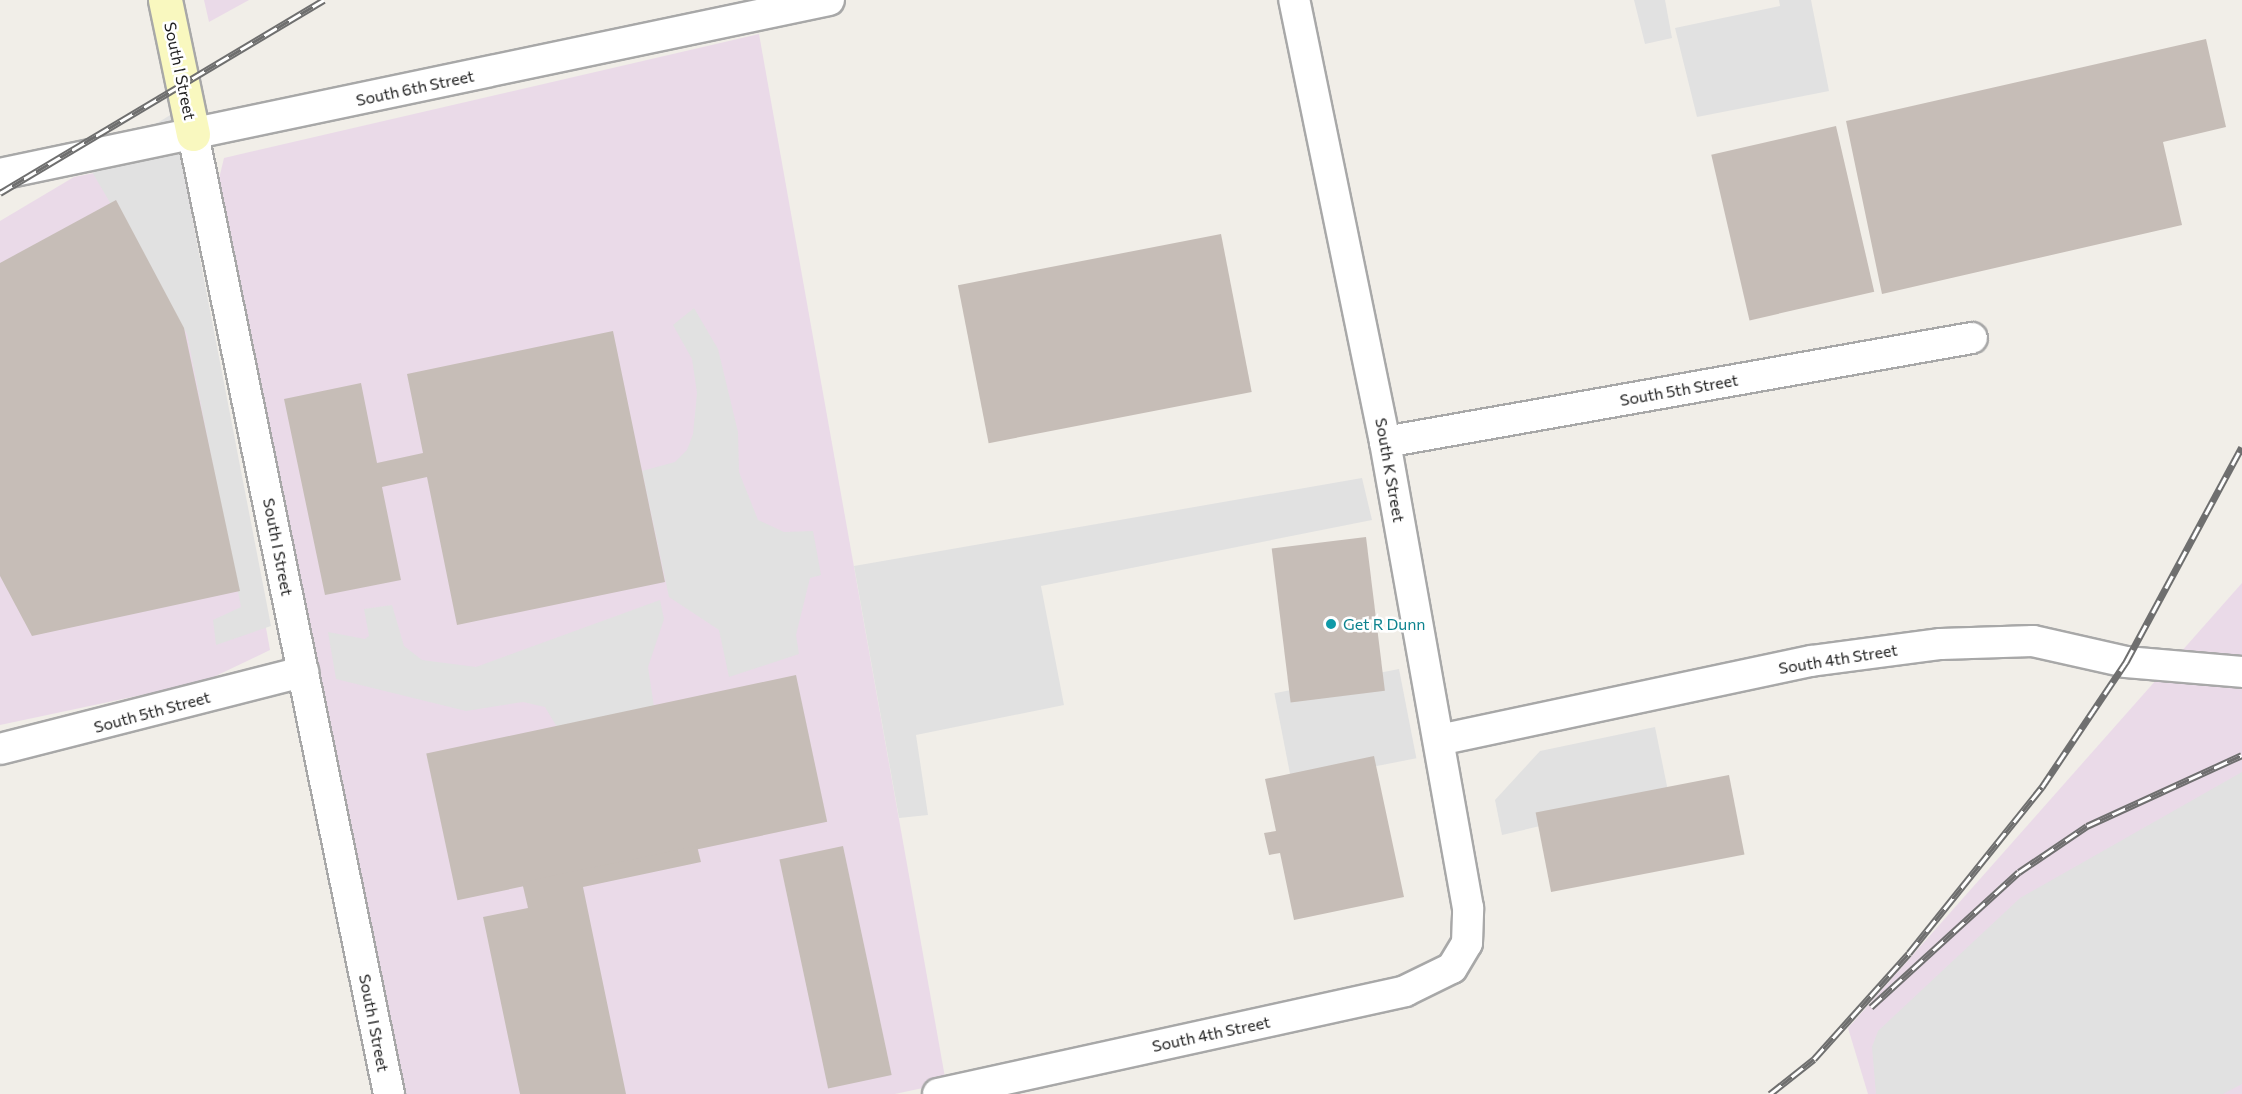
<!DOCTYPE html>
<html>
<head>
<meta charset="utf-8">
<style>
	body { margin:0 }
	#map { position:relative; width:2242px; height:1094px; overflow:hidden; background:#f1eee8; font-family:Commissioner,sans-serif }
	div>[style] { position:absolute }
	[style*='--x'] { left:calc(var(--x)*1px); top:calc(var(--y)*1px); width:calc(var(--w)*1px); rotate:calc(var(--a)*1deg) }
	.industrial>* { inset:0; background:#eadae8 }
	.parking>* { inset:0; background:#e1e1e1; transform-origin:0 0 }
	.building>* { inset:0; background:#c6bdb7; transform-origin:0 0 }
	.roads { filter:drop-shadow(2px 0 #a8a8a8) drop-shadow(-2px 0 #a8a8a8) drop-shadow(0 2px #a8a8a8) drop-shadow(0 -2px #a8a8a8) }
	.street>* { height:30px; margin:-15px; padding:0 15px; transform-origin:15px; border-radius:15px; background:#fff }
	.secondary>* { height:33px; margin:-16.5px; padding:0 16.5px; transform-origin:16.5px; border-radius:16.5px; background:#f9f8bf }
	.rail>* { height:7px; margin-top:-3.5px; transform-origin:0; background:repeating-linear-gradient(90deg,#fff 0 14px,#6f6f6f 0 28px); box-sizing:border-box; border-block:2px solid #6f6f6f }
	.dots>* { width:16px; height:16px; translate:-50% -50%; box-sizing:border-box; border:3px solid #fff; border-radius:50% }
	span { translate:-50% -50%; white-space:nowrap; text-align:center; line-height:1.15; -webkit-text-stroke:5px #fff; paint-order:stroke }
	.street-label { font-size:16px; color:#212121 }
	.culture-label { font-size:16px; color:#0d838f }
	.left { translate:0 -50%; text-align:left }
</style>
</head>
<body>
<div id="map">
	<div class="industrial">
		<div style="clip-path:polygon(204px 0,249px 0,209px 22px)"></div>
		<div style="clip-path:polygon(759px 34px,946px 1083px,895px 1094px,403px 1094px,217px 187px,224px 158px)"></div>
		<div style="clip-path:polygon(181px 156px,270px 650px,203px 682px,0 725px,0 221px,74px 177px)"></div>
		<div style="clip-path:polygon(2242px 583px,2242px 1094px,1868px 1094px,1848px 1028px)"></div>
	</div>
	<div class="parking">
		<div style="clip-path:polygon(1634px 0,1665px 0,1672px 38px,1645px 44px)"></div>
		<div style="clip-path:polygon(1779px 0,1811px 0,1829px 91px,1697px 117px,1675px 28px,1780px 6px)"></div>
		<div style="clip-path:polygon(172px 114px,271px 626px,216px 645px,213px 620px,241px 607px,187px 334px,88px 165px)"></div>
		<div style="clip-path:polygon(694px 308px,718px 349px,738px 432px,739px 472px,758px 520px,784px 532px,813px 531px,821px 575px,810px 578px,796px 635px,799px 654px,729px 677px,719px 630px,669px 597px,642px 471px,675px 462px,687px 450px,693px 434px,697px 393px,692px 359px,673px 325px)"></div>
		<div style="clip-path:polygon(1362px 478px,1372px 520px,1041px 586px,1064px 705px,916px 735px,928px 815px,899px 818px,854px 566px)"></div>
		<div style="clip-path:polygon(660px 600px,664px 619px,648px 667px,654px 707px,557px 727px,545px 707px,523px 702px,466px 711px,336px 679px,328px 632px,365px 639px,369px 636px,364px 609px,392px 605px,404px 646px,422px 660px,476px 667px)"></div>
		<div style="left:1399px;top:669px;width:91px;height:127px;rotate:79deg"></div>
		<div style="clip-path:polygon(1655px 727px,1669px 796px,1502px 835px,1495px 800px,1540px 751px)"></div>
		<div style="clip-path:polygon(2242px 772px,2242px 1084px,2223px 1094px,1876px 1094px,1872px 1047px,1878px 1031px,2020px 898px)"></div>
	</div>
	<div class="building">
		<div style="clip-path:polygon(2206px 39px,2226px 127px,2163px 142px,2182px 225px,1882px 294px,1846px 121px)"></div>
		<div style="left:1836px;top:126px;width:170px;height:128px;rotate:77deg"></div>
		<div style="clip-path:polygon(116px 200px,184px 328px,240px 591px,32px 636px,0 576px,0 263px)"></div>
		<div style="left:1221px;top:234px;width:161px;height:268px;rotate:79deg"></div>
		<div style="clip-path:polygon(613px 331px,665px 582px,457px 625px,427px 477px,382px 487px,401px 580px,325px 595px,284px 399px,361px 383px,377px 463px,423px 453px,407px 374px)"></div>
		<div style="left:1366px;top:537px;width:155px;height:95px;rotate:83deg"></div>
		<div style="left:796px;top:675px;width:150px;height:378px;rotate:78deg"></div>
		<div style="clip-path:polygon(1374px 756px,1404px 897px,1294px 920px,1280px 853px,1269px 855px,1264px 833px,1276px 831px,1265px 779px)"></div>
		<div style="left:1729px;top:775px;width:81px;height:197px;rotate:79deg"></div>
		<div style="clip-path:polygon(697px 846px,701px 862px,583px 887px,626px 1094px,520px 1094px,483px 917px,528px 908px,522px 882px)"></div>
		<div style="left:843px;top:846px;width:234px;height:65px;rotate:78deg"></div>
	</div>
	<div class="roads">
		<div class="street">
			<div style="--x:193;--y:134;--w:980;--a:78.46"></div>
			<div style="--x:0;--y:174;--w:847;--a:-11.85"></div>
			<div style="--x:1385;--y:442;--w:596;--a:-10.05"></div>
			<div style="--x:1439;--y:740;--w:380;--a:-12"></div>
			<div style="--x:1811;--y:661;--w:131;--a:-7.5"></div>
			<div style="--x:1941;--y:644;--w:92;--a:-1.9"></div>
			<div style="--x:2033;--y:641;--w:95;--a:12.7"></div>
			<div style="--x:2126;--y:662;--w:116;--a:4.9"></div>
			<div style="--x:0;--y:749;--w:313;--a:-14.3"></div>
			<div style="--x:938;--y:1094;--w:478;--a:-12.4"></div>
			<div style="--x:1405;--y:991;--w:52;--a:-26.1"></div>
			<div style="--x:1452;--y:968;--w:29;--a:-59"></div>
			<div style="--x:1467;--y:943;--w:35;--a:-88"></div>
			<div style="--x:1468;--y:908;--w:473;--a:-100.1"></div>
			<div style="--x:1385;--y:442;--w:451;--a:-101.6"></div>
		</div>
		<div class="secondary">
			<div style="--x:165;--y:0;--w:137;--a:78.2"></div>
		</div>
	</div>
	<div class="rail">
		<div style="--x:0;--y:193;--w:377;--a:-30.8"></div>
		<div style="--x:1871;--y:1007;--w:200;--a:-42.4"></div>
		<div style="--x:2019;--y:872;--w:82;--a:-34.1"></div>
		<div style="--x:2087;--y:826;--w:170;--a:-24.6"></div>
		<div style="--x:1770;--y:1094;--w:56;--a:-38.5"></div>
		<div style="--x:1814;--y:1059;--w:142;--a:-48.1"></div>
		<div style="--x:1909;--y:953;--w:213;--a:-51.3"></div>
		<div style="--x:2042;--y:787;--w:151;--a:-56.1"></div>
		<div style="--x:2126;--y:662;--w:244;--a:-61.7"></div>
	</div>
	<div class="dots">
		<div style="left:1331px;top:624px;background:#0f9aa8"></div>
	</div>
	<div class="street-label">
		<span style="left:180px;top:71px;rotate:78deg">South I Street</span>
		<span style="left:415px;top:88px;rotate:-12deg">South 6th Street</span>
		<span style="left:1679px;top:390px;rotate:-10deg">South 5th Street</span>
		<span style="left:1390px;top:470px;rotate:80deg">South K Street</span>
		<span style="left:278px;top:547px;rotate:79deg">South I Street</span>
		<span style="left:1838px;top:659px;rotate:-9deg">South 4th Street</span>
		<span style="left:152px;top:712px;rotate:-15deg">South 5th Street</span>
		<span style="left:374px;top:1023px;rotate:79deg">South I Street</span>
		<span style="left:1211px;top:1034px;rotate:-12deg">South 4th Street</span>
	</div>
	<div class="culture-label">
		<span class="left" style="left:1343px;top:624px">Get R Dunn</span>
	</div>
</div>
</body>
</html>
